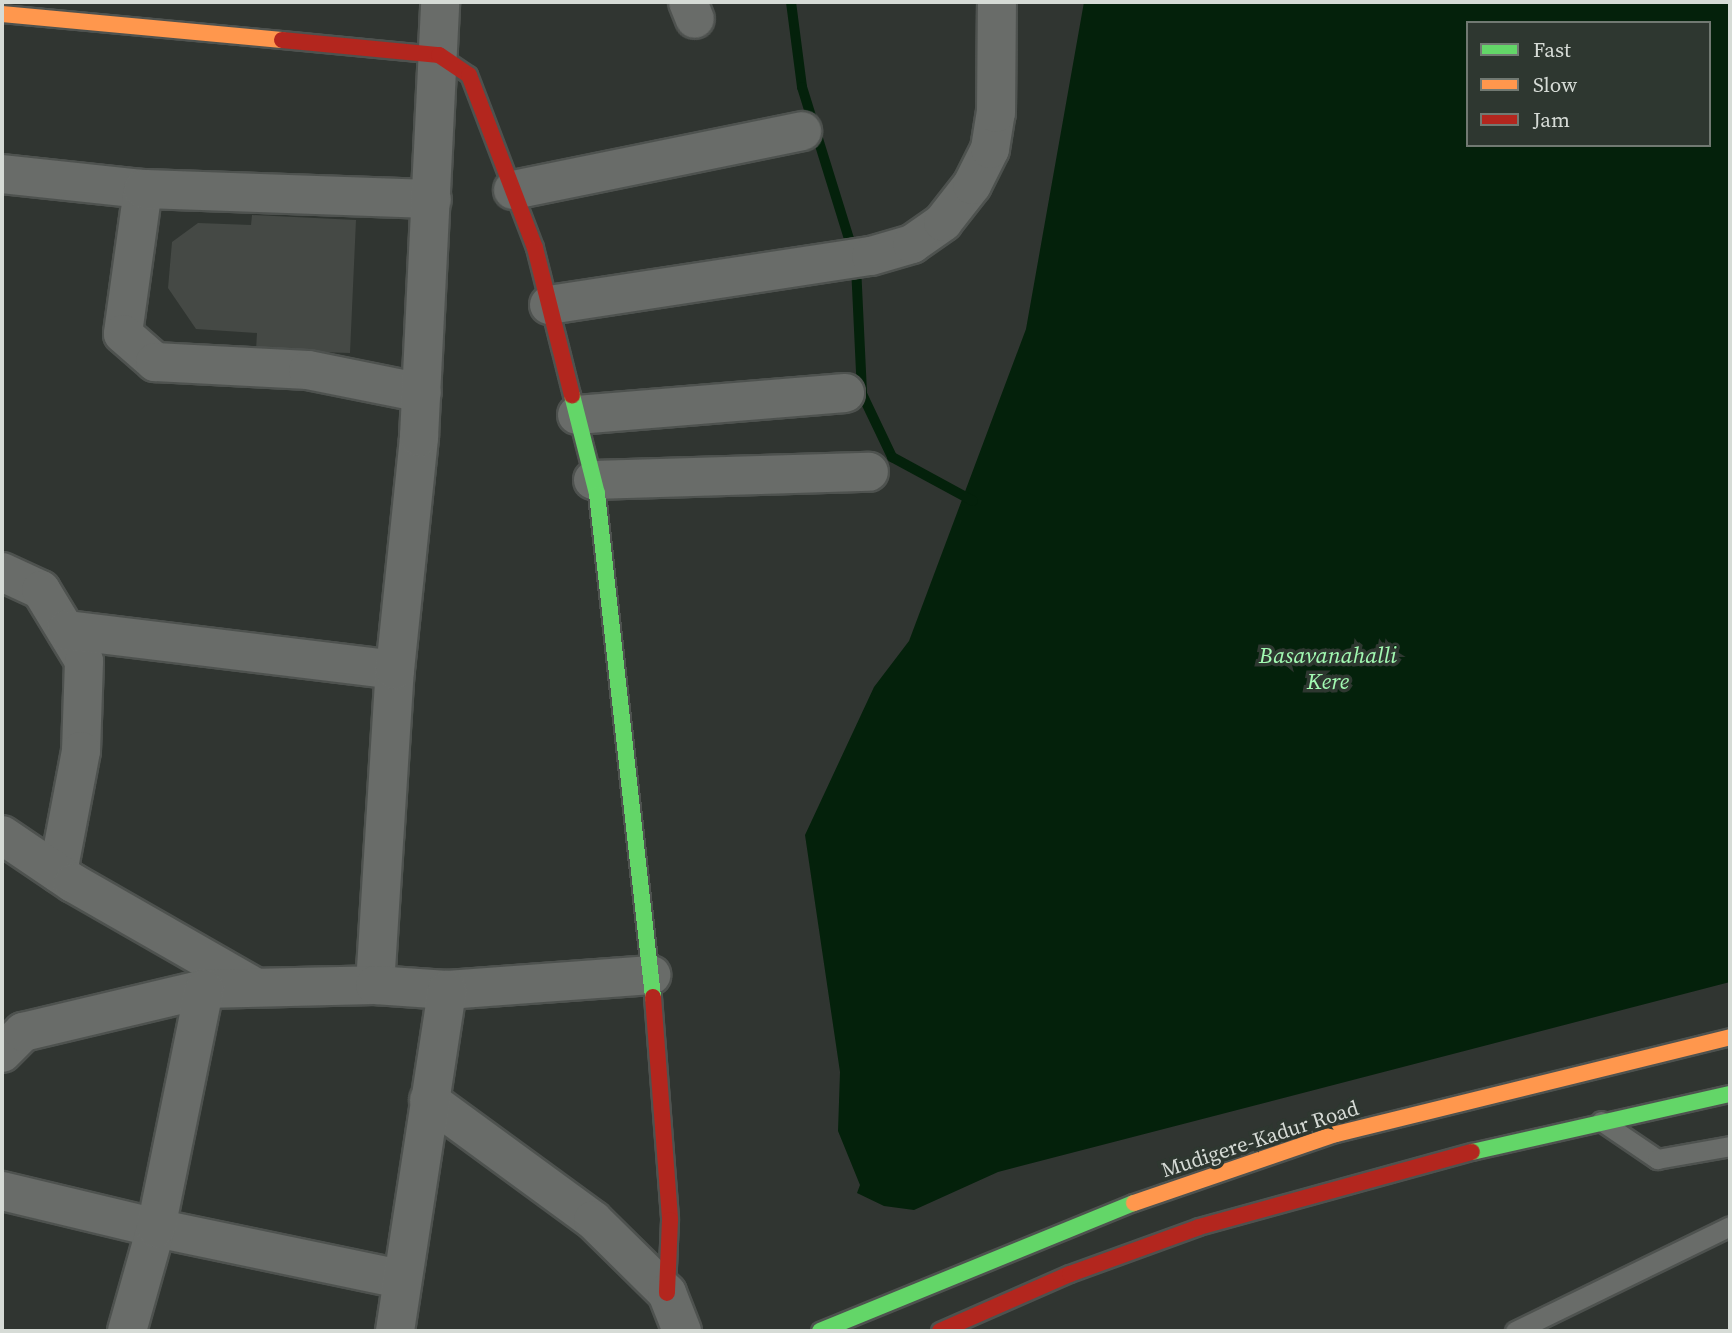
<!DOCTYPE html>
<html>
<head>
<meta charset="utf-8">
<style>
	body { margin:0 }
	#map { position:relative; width:1732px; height:1333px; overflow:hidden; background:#303531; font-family:"Source Serif 4",serif }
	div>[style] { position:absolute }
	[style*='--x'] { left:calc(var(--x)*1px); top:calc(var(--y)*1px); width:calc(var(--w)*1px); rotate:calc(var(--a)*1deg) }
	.water>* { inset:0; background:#04210b }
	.stream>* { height:10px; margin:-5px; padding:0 5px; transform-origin:5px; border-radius:5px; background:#04210b }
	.building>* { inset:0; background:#454945 }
	.roads { filter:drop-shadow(2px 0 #4e524f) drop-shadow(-2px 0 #4e524f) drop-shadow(0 2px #4e524f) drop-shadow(0 -2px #4e524f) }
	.lane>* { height:19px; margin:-9.5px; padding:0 9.5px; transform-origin:9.5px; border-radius:9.5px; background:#696c69 }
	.street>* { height:38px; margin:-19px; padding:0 19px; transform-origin:19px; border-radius:19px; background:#696c69 }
	.fast>* { height:16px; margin:-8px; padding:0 8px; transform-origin:8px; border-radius:8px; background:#63d668 }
	.slow>* { height:16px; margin:-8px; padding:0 8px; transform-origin:8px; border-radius:8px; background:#ff974d }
	.jam>* { height:16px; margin:-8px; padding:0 8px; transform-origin:8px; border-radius:8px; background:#b3261e }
	span { translate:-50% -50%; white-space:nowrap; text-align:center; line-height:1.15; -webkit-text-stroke:7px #2e3730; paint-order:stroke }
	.street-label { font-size:21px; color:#d6dbd6 }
	.water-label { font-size:23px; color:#a2f9b2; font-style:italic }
	.frame { position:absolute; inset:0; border:4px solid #d6dbd6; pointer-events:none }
	.legend { position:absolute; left:1466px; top:21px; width:245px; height:126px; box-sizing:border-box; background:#2e3730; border:2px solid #717972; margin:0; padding:9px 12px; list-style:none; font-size:21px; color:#d6dbd6 }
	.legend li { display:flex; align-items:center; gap:14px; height:35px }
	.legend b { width:35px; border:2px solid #717972 }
</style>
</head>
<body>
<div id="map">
	<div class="water">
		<div style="clip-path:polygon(evenodd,1084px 2px,1730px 2px,1730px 982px,998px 1172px,914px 1210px,884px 1206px,857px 1193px,860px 1185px,838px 1131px,840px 1072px,805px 835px,874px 687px,909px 641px,1026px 329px,1084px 2px,1468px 23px,1709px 23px,1709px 145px,1468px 145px,1468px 23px)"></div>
	</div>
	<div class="stream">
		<div style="--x:791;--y:2;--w:86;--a:82.6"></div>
		<div style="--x:802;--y:87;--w:173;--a:72.8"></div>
		<div style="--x:856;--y:266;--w:128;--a:87.3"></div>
		<div style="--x:862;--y:394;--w:70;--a:64.5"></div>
		<div style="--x:892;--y:457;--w:92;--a:28.5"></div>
	</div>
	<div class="building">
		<div style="clip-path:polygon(252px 215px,356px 220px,350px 353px,256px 350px,257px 333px,196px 329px,168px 288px,172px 242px,198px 223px,251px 225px)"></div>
	</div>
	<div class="roads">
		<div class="lane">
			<div style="--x:1601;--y:1121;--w:68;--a:34.2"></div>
			<div style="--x:1657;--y:1159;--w:74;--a:-10.1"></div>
			<div style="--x:1515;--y:1331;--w:239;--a:-26"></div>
		</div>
		<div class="street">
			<div style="--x:688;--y:2;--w:18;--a:68"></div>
			<div style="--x:2;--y:174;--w:142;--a:6.1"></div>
			<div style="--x:143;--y:189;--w:146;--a:97.9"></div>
			<div style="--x:123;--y:334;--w:43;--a:41.2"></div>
			<div style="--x:155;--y:362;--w:153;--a:3"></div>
			<div style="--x:308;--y:370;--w:116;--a:11.4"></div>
			<div style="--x:143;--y:189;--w:289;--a:2"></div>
			<div style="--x:513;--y:190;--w:295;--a:-11.5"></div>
			<div style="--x:549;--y:305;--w:326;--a:-8.7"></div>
			<div style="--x:871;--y:256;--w:43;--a:-16.3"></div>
			<div style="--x:912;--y:244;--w:38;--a:-35"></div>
			<div style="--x:943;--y:222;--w:47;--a:-51.9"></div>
			<div style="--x:972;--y:185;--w:40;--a:-63.4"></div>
			<div style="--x:990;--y:149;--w:36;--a:-81"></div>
			<div style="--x:996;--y:113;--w:111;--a:-89.5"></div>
			<div style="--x:577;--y:415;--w:269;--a:-4.7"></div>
			<div style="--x:593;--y:480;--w:276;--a:-1.7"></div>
			<div style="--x:2;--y:572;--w:43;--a:24.8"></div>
			<div style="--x:41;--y:590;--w:83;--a:58.8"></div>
			<div style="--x:84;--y:661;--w:90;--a:91.9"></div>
			<div style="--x:81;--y:751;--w:124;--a:100.7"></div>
			<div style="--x:66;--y:630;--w:331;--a:6.9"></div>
			<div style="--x:2;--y:835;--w:86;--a:34.1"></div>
			<div style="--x:73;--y:883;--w:205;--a:29.8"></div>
			<div style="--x:375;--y:985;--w:316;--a:-86.4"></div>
			<div style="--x:395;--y:670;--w:234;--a:-84.1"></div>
			<div style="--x:419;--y:437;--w:436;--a:-87.2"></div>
			<div style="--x:2;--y:1053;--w:30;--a:-45"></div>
			<div style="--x:23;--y:1032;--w:186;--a:-13.4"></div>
			<div style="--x:204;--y:989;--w:171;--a:-1.3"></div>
			<div style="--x:375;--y:985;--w:72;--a:4"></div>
			<div style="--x:447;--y:990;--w:205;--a:-4.2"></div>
			<div style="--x:429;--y:1100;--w:203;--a:36.2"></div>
			<div style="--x:593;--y:1220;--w:104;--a:44.6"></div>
			<div style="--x:667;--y:1293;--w:41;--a:68.5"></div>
			<div style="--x:2;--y:1191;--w:158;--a:13.5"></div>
			<div style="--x:156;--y:1228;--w:249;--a:11.8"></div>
			<div style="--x:127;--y:1331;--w:107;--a:-74.3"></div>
			<div style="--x:156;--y:1228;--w:244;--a:-78.6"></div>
			<div style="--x:395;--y:1331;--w:345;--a:-81.3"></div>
		</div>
		<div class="fast">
			<div style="--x:572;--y:395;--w:102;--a:75.8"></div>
			<div style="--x:597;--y:494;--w:506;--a:83.65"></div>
			<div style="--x:1472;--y:1152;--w:264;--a:-12.7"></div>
			<div style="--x:820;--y:1331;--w:339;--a:-22.2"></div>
		</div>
		<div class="slow">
			<div style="--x:2;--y:14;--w:281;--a:5.3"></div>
			<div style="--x:1134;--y:1203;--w:213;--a:-18.9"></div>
			<div style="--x:1336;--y:1134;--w:406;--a:-13.8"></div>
		</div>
		<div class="jam">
			<div style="--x:282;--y:40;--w:158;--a:5.5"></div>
			<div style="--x:439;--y:55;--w:36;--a:34"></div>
			<div style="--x:469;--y:75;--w:185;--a:69.1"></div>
			<div style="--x:535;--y:248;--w:152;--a:75.9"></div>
			<div style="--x:653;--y:997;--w:224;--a:85.6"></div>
			<div style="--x:670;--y:1220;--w:73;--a:92.4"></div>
			<div style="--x:940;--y:1331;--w:142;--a:-23.7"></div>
			<div style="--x:1070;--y:1274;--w:137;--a:-20"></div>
			<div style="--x:1199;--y:1227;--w:283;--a:-15.4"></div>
		</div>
	</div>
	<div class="street-label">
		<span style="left:1260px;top:1139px;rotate:-18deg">Mudigere-Kadur Road</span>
	</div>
	<div class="water-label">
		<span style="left:1328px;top:668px">Basavanahalli<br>Kere</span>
	</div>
	<div class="frame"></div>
	<ul class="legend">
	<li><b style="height:9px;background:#63d668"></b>Fast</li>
	<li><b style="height:9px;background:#ff974d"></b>Slow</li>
	<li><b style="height:9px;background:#b3261e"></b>Jam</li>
	</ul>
</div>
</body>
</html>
